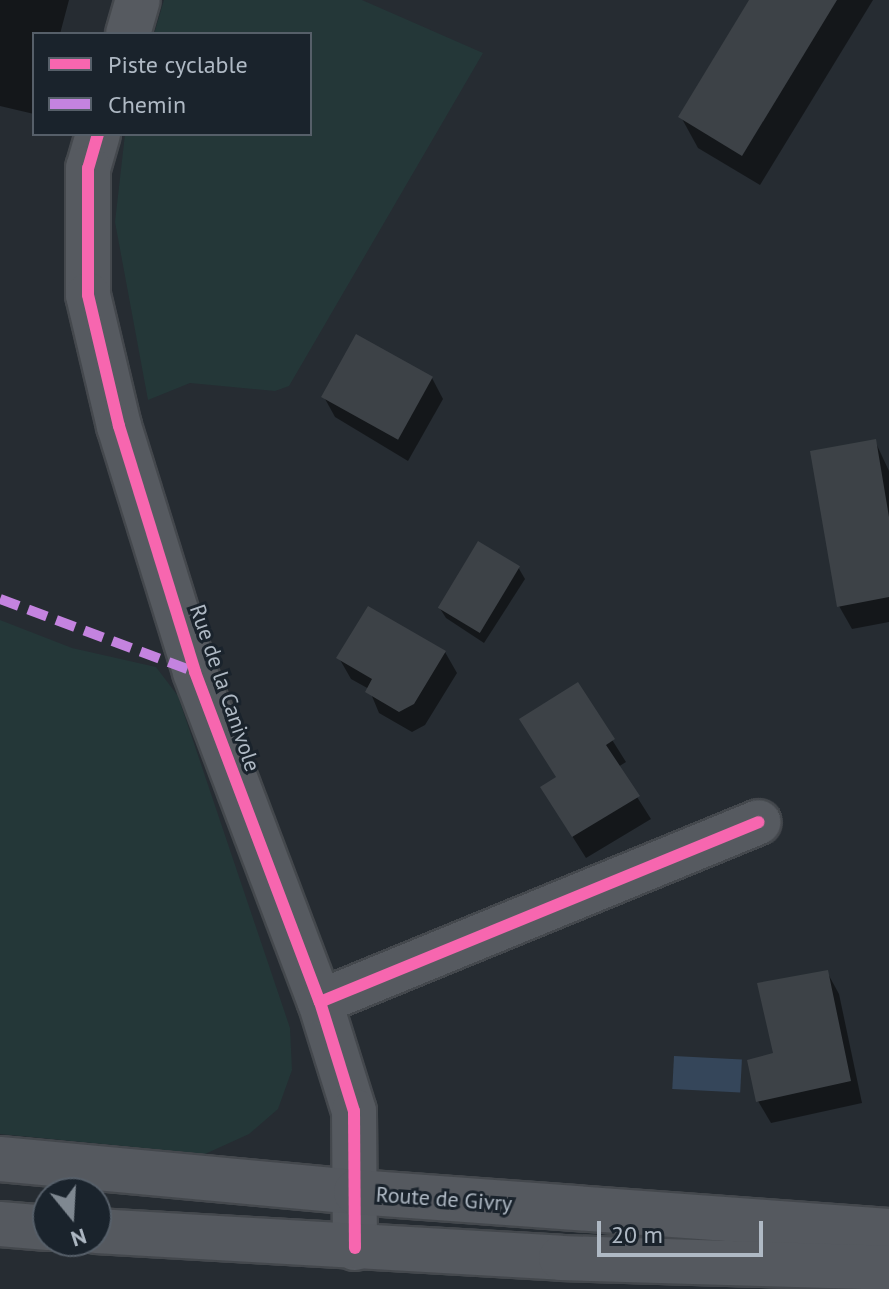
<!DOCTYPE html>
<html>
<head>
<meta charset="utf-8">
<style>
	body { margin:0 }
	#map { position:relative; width:889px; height:1289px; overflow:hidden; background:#262c32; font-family:"PT Sans",sans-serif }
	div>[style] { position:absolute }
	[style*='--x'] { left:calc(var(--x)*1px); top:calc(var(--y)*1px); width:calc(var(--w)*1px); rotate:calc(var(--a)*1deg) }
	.green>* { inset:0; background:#243738 }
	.water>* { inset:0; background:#35465a; transform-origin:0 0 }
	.shadow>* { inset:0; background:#0007 }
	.building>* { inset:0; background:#3d4247; transform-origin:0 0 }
	.roads { filter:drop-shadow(2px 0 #44484d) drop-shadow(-2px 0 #44484d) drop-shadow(0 2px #44484d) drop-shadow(0 -2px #44484d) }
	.street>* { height:44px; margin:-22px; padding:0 22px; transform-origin:22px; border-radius:22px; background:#565a60 }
	.secondary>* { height:44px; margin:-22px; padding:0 22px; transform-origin:22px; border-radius:22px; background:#55595f }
	.quiet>* { height:10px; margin-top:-5px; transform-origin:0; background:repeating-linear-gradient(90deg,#c483df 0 20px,transparent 0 30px) }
	.cycleway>* { height:12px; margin:-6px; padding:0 6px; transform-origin:6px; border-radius:6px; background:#f766af }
	span { translate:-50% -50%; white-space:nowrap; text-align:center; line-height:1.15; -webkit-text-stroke:6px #1a232c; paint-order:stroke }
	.street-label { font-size:22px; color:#afb9c4 }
	.legend { position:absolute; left:32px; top:32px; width:280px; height:104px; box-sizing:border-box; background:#1a232c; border:2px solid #565f69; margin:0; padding:10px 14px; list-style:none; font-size:24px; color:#afb9c4 }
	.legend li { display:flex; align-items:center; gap:16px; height:40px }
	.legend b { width:40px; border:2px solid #565f69 }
	.north { position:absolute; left:32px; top:1177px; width:80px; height:80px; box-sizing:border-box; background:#1a232c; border:2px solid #565f69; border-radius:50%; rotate:162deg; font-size:22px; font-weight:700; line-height:32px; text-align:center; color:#afb9c4 }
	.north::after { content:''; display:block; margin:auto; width:28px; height:36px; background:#7f8891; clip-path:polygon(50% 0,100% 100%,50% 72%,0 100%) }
	.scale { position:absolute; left:597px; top:1221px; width:166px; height:36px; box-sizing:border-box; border:4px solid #afb9c4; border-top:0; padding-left:10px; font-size:24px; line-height:28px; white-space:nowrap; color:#afb9c4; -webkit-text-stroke:6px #1a232c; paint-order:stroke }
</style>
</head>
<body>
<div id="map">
	<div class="green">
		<div style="clip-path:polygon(164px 0,362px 0,483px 53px,289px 386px,275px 391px,190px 383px,148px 400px,115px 222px,125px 134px,310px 134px,310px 34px,154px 34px)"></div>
		<div style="clip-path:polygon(0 620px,72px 648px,156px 667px,178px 696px,290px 1028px,292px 1070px,278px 1109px,249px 1134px,205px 1154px,0 1134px)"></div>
	</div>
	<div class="water">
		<div style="left:674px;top:1056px;width:68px;height:33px;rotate:3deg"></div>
	</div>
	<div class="shadow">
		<div style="clip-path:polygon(0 0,69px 0,60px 34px,34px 34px,34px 114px,0 106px)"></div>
		<div style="clip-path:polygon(752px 0,873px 0,760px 185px,698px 148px,681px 117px)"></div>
		<div style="clip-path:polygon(432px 378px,443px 399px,408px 461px,335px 417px,324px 397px)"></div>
		<div style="clip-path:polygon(875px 441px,889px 471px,889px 622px,852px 629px,839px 606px)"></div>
		<div style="clip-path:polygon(518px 567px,525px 579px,484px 643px,446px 618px,439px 607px)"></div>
		<div style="clip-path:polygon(445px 652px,457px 673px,425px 725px,412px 732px,379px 713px,369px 689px,351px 679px,339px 658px)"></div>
		<div style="clip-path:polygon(577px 684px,626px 762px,618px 767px,651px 819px,586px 858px,555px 809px,558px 778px)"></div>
		<div style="clip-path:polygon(827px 972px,839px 994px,862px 1103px,771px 1123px,758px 1101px,775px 1055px)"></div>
	</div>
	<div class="building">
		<div style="clip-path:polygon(749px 0,837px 0,742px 156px,678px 117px)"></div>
		<div style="left:356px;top:334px;width:88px;height:72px;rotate:29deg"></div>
		<div style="clip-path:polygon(876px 439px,889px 517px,889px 597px,837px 607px,810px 451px)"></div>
		<div style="left:478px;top:541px;width:49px;height:78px;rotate:31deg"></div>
		<div style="clip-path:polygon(368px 606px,446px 651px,414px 704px,399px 712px,365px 692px,372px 679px,336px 658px)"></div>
		<div style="clip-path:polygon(578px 682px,615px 739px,606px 745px,640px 796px,572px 837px,540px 787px,556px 777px,519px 719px)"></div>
		<div style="clip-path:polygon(828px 970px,851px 1081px,756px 1102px,747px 1060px,773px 1053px,757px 983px)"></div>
	</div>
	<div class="roads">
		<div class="street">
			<div style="--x:128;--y:34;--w:35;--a:-74"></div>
			<div style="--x:98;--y:134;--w:35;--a:106"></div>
			<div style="--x:88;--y:168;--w:127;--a:90"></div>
			<div style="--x:88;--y:295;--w:135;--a:76.7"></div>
			<div style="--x:119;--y:426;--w:257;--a:72.8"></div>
			<div style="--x:195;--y:672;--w:353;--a:69.3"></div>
			<div style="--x:320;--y:1002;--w:114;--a:72.7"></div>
			<div style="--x:354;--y:1111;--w:137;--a:89.6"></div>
			<div style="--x:320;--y:1002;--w:474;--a:-22.3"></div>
		</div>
		<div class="secondary">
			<div style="--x:0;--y:1159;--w:358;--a:5.3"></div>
			<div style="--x:356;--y:1192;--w:534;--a:4.18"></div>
			<div style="--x:0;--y:1224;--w:48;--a:4.8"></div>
			<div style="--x:96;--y:1231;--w:466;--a:3.3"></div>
			<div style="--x:561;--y:1258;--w:328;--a:1.7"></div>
		</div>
	</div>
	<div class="quiet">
		<div style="--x:0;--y:599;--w:208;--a:20.5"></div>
	</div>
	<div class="cycleway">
		<div style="--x:98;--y:134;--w:35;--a:106"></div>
		<div style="--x:88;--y:168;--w:127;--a:90"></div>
		<div style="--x:88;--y:295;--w:135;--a:76.7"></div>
		<div style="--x:119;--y:426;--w:257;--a:72.8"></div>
		<div style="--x:195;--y:672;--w:353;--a:69.3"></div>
		<div style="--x:320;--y:1002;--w:114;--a:72.7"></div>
		<div style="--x:354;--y:1111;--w:137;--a:89.6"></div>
		<div style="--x:320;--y:1002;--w:474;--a:-22.3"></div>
	</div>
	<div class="street-label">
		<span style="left:225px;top:688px;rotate:71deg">Rue de la Canivole</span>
		<span style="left:444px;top:1199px;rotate:4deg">Route de Givry</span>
	</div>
	<ul class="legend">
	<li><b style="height:10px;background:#f766af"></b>Piste cyclable</li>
	<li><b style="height:10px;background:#c483df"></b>Chemin</li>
	</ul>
	<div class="north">N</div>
	<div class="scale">20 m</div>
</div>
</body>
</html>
